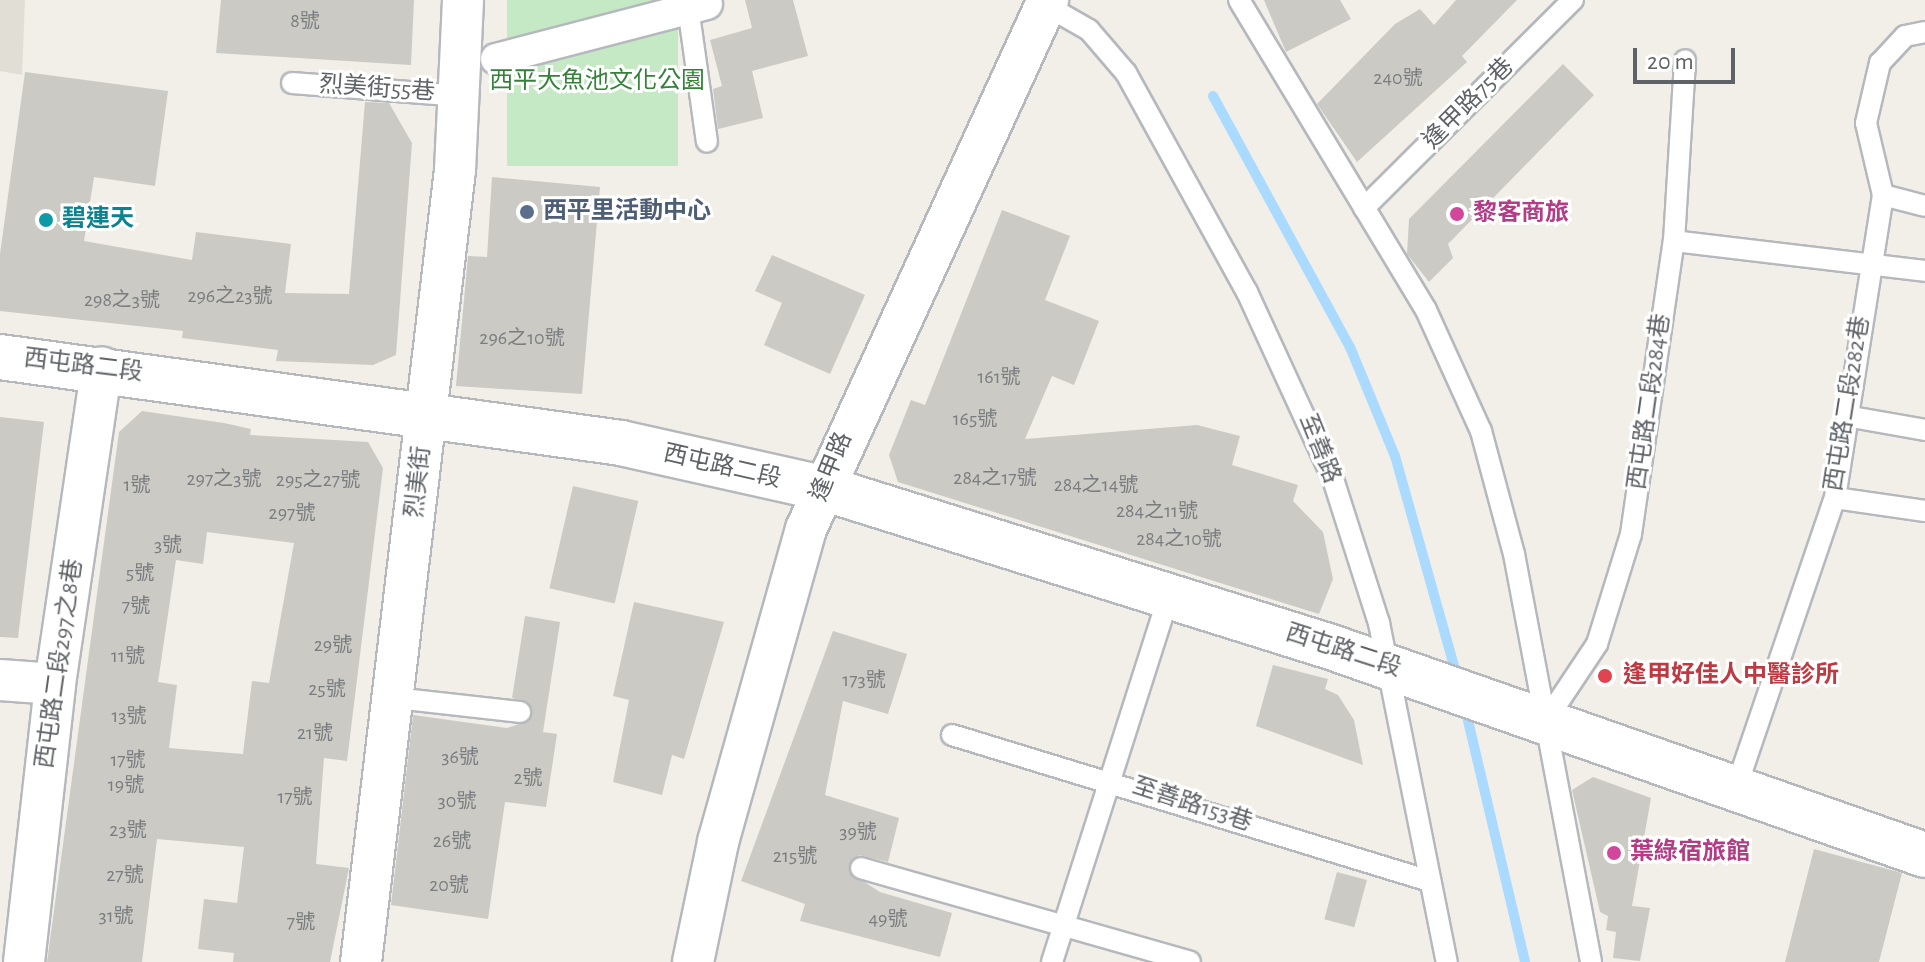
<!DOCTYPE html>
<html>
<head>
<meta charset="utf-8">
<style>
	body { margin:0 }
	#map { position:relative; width:1925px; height:962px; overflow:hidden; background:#f1efe8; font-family:"Alegreya Sans","Noto Sans TC",sans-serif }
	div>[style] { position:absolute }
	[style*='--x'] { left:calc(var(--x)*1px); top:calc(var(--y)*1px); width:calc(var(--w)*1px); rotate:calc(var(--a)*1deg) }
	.education>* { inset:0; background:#e1ded6 }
	.green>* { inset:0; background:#c5e8c5; transform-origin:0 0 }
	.stream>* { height:10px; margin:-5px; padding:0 5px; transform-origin:5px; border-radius:5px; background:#aadaff }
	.building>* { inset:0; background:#cccac5; transform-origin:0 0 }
	.roads { filter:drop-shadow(2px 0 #b5b8bc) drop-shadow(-2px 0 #b5b8bc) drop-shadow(0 2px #b5b8bc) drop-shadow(0 -2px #b5b8bc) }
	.service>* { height:20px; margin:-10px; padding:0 10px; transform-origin:10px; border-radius:10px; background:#fff }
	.pedestrian>* { height:30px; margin:-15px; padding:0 15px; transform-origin:15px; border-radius:15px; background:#fff }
	.minor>* { height:40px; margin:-20px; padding:0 20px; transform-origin:20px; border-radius:20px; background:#fff }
	.tertiary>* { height:44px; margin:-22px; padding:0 22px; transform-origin:22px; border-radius:22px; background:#fff }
	.dots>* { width:22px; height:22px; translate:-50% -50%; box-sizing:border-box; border:4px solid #fff; border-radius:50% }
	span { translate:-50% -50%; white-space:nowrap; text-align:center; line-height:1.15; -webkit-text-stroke:6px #fff; paint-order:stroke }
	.number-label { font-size:20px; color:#7a7d7f }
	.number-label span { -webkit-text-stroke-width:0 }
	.park-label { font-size:24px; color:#348238 }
	.street-label { font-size:24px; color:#5f6368 }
	.service-label { font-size:24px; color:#4e5e75; font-weight:700 }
	.left { translate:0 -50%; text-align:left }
	.hotel-label { font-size:24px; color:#b23c85; font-weight:700 }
	.culture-label { font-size:24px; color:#0d838f; font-weight:700 }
	.health-label { font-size:24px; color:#be3a42; font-weight:700 }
	.scale { position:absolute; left:1633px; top:48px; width:102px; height:36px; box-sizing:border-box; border:4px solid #5f6368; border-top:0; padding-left:10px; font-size:24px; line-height:28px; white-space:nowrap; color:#5f6368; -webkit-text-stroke:6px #fff; paint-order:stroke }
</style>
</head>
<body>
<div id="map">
	<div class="education">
		<div style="clip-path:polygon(0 0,25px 0,22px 75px,0 71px)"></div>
	</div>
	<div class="green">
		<div style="left:507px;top:0;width:171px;height:166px"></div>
	</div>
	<div class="stream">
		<div style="--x:1213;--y:96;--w:286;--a:61.4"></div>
		<div style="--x:1350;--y:347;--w:118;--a:67.6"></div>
		<div style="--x:1395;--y:456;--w:230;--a:74.3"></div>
		<div style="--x:1465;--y:708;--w:261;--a:76.7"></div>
	</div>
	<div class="building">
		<div style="clip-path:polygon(221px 0,414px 0,411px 65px,216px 53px)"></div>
		<div style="clip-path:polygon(745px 0,793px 0,808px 56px,752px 71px,763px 118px,718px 129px,713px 89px,722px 86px,710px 40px,752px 28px)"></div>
		<div style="clip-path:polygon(1264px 0,1340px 0,1351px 19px,1286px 52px)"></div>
		<div style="clip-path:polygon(1456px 0,1517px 0,1462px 56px,1467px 62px,1357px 162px,1317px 104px,1395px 24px,1420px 9px,1434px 25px)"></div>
		<div style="clip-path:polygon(1563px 64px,1594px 95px,1448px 244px,1453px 258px,1429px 282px,1407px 254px,1409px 219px)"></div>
		<div style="clip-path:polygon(25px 72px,168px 91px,155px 186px,94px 177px,84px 241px,192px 260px,196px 232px,291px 244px,285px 293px,349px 294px,365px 102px,389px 103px,412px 143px,396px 355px,373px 365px,276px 361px,278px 350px,182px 338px,183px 331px,0 311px,0 254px)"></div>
		<div style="clip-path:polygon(492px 177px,600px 187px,582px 394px,456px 386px,468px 256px,487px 257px)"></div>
		<div style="clip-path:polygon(1002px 210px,1070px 236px,1045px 300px,1099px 321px,1074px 385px,1052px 376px,1025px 439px,1197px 425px,1240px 436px,1232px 465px,1298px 485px,1293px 501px,1323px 532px,1333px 579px,1319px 614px,898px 482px,889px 455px,911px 400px,925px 405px)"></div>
		<div style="clip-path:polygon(772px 255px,865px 295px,830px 374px,764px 345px,782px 303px,755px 291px)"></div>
		<div style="clip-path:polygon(evenodd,142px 411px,224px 423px,251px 429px,250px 435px,368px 442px,383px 468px,347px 761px,324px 758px,316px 864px,349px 868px,330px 962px,233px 962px,234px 953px,198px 949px,204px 899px,237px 903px,244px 847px,157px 839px,142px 962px,47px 962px,119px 432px,142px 411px,207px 532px,294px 543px,269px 683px,252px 681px,243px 754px,169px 748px,177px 685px,158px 682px,176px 560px,203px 564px,207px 532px)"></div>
		<div style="clip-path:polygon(0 417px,44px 422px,18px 638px,0 637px)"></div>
		<div style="left:573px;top:486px;width:67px;height:105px;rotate:13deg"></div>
		<div style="clip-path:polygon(634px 602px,724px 622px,684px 759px,672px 755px,662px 795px,613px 782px,629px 700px,613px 696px)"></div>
		<div style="clip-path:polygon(525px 616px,560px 622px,543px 732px,557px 734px,546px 807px,505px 802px,488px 919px,391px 905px,413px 715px,507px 728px,530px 720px,528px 702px,512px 698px)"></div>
		<div style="clip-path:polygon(833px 631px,907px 654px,888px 714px,843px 701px,825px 795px,899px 818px,888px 862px,859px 855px,849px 872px,880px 892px,952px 913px,940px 957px,800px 921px,805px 904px,741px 881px)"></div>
		<div style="clip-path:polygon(1273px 665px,1328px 679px,1325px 689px,1338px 695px,1354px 720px,1363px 765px,1256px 726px)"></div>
		<div style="clip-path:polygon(1593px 777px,1651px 798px,1632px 906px,1650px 908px,1640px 961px,1613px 958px,1616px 932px,1606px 930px,1608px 916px,1600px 912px,1572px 790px)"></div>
		<div style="clip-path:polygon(1814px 849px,1902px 873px,1879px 962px,1785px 962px)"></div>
		<div style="left:1337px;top:872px;width:31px;height:49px;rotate:15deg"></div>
	</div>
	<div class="roads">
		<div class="service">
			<div style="--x:687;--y:0;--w:143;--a:82"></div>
			<div style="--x:1239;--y:0;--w:362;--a:58.9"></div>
			<div style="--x:1426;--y:310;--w:133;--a:65.6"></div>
			<div style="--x:1481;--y:431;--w:127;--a:75"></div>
			<div style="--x:1514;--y:554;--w:415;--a:79.3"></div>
			<div style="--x:1040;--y:2;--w:56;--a:29.7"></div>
			<div style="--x:1089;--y:30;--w:57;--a:49.3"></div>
			<div style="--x:1126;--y:73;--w:250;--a:61.1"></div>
			<div style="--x:1247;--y:292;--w:206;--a:65.3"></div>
			<div style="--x:1333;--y:479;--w:151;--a:72.3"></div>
			<div style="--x:1379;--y:623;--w:346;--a:78.7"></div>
			<div style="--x:292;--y:83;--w:170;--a:4.4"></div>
			<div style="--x:1883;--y:195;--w:43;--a:14.7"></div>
			<div style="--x:1364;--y:208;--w:295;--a:-44.9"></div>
			<div style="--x:1674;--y:241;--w:253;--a:6.8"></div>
			<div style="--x:1846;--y:416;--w:80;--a:10"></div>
			<div style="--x:1835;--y:498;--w:91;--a:8.2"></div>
			<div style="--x:395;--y:698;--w:126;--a:6.4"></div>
			<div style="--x:1545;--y:722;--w:94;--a:-56.3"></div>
			<div style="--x:1597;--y:644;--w:115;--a:-72.8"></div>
			<div style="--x:1631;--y:534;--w:296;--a:-81.7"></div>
			<div style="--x:1674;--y:241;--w:181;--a:-86.5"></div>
			<div style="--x:952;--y:735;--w:500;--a:17"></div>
			<div style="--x:1735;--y:791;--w:310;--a:-71.2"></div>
			<div style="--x:1835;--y:498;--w:307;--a:-81"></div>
			<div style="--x:1883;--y:195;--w:74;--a:-103.3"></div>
			<div style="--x:1866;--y:123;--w:62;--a:-76.9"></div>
			<div style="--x:1880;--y:63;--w:37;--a:-47"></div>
			<div style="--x:1905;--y:36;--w:20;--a:-11"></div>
			<div style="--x:861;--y:868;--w:342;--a:15.9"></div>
			<div style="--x:1052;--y:962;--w:384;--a:-72.3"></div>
		</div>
		<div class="pedestrian">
			<div style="--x:496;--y:59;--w:218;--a:-14.6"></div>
		</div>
		<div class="minor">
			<div style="--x:0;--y:680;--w:55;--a:4.2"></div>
			<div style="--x:24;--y:962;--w:280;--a:-83.6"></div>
			<div style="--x:55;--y:684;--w:320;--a:-81.6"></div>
			<div style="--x:361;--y:962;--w:798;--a:-83.23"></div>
			<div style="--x:455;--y:170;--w:170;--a:-87.3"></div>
			<div style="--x:693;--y:962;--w:123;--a:-78.2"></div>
			<div style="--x:718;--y:842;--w:325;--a:-74.3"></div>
			<div style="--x:806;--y:529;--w:582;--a:-65.42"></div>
		</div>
		<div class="tertiary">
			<div style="--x:0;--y:357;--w:627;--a:7.88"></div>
			<div style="--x:621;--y:443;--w:207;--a:12.6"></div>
			<div style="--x:823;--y:488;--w:532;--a:17.38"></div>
			<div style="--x:1331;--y:647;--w:629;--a:19.3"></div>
		</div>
	</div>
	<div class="dots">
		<div style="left:527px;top:212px;background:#5c6f8a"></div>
		<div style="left:1457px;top:214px;background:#d1479c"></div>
		<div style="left:46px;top:220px;background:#0f9aa8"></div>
		<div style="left:1605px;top:676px;background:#e0444e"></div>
		<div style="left:1614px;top:853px;background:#d1479c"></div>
	</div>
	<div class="number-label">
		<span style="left:305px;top:21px">8號</span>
		<span style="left:1398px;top:78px">240號</span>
		<span style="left:230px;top:296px">296之23號</span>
		<span style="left:122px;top:300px">298之3號</span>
		<span style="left:522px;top:338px">296之10號</span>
		<span style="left:999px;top:377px">161號</span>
		<span style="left:975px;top:419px">165號</span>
		<span style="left:995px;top:478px">284之17號</span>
		<span style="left:224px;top:479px">297之3號</span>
		<span style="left:318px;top:480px">295之27號</span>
		<span style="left:137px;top:485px">1號</span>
		<span style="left:1096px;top:485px">284之14號</span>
		<span style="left:1157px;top:511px">284之11號</span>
		<span style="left:292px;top:513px">297號</span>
		<span style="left:1179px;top:539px">284之10號</span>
		<span style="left:168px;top:545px">3號</span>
		<span style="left:140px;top:573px">5號</span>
		<span style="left:136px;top:606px">7號</span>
		<span style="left:333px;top:645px">29號</span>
		<span style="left:128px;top:656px">11號</span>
		<span style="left:864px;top:680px">173號</span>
		<span style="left:327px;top:689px">25號</span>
		<span style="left:129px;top:716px">13號</span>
		<span style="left:315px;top:733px">21號</span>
		<span style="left:460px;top:757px">36號</span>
		<span style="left:128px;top:760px">17號</span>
		<span style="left:528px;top:778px">2號</span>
		<span style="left:126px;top:785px">19號</span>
		<span style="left:295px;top:797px">17號</span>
		<span style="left:457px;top:801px">30號</span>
		<span style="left:128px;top:830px">23號</span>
		<span style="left:858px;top:832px">39號</span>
		<span style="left:452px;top:841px">26號</span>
		<span style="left:795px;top:856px">215號</span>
		<span style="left:125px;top:875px">27號</span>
		<span style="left:449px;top:885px">20號</span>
		<span style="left:116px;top:916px">31號</span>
		<span style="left:888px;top:919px">49號</span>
		<span style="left:301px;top:922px">7號</span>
	</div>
	<div class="park-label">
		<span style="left:597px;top:82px">西平大魚池文化公園</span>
	</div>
	<div class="street-label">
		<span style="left:377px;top:89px;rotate:4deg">烈美街55巷</span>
		<span style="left:1469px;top:104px;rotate:-45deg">逢甲路75巷</span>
		<span style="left:83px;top:366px;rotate:7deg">西屯路二段</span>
		<span style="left:1650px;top:402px;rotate:-82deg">西屯路二段284巷</span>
		<span style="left:1848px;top:404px;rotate:-81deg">西屯路二段282巷</span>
		<span style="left:1319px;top:449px;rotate:68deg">至善路</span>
		<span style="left:722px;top:467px;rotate:13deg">西屯路二段</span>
		<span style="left:832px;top:467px;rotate:-68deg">逢甲路</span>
		<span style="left:419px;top:482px;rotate:-84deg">烈美街</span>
		<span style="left:1343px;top:651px;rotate:18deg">西屯路二段</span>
		<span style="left:60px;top:664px;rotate:-82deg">西屯路二段297之8巷</span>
		<span style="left:1192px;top:805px;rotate:18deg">至善路153巷</span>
	</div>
	<div class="service-label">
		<span class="left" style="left:543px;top:212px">西平里活動中心</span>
	</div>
	<div class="hotel-label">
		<span class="left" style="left:1473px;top:214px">黎客商旅</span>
		<span class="left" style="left:1630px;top:853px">葉綠宿旅館</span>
	</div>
	<div class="culture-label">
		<span class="left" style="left:62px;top:220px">碧連天</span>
	</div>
	<div class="health-label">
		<span class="left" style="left:1623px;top:676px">逢甲好佳人中醫診所</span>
	</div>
	<div class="scale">20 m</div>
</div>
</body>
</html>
